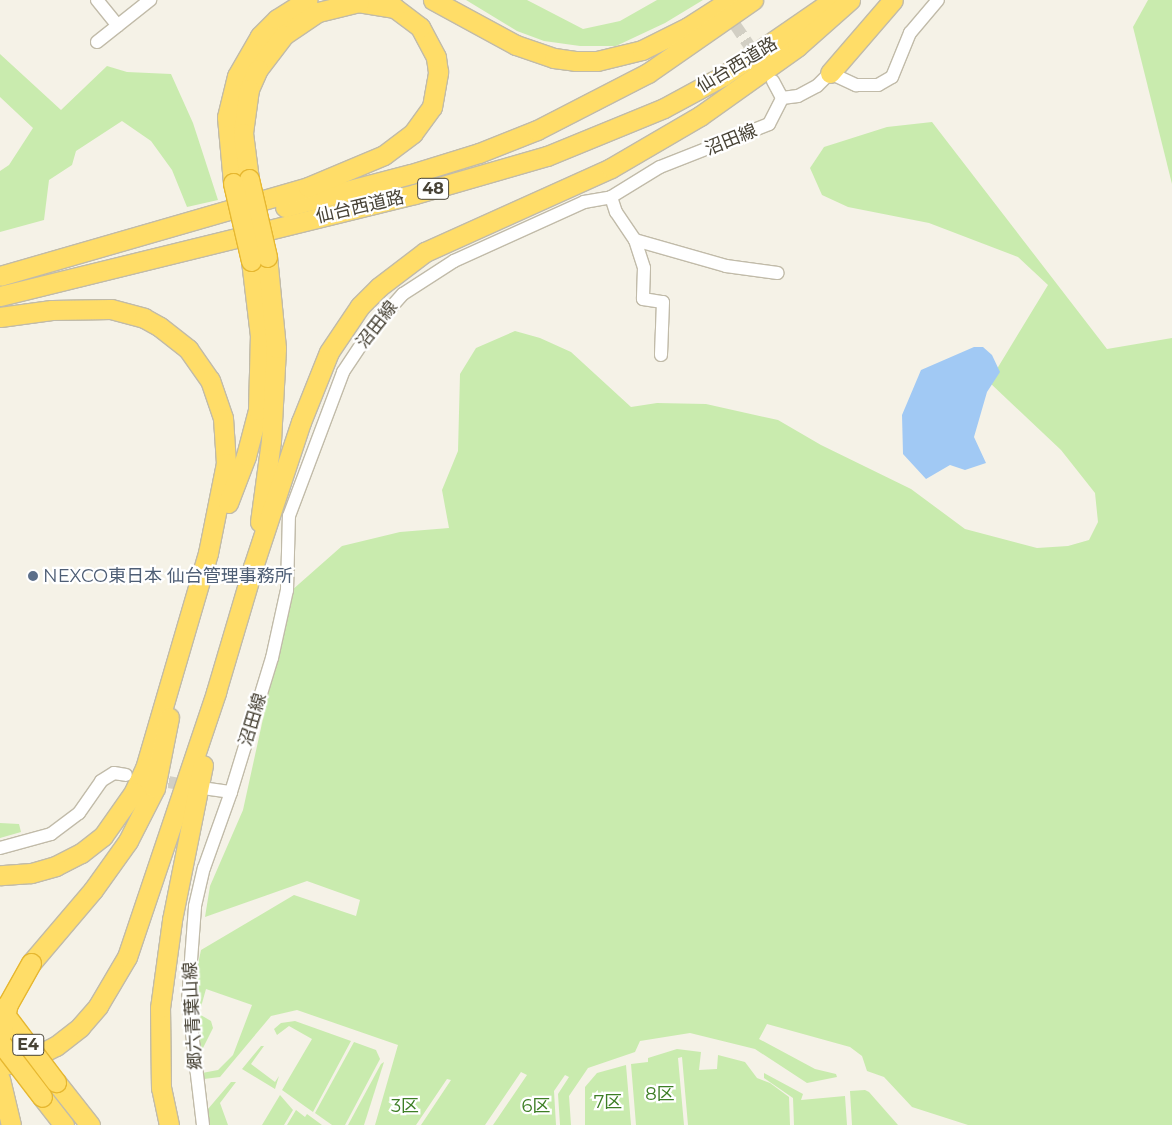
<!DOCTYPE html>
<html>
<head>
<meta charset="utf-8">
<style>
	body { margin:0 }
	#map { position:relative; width:1172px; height:1125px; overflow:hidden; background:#f5f2e7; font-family:Montserrat,"Noto Sans JP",sans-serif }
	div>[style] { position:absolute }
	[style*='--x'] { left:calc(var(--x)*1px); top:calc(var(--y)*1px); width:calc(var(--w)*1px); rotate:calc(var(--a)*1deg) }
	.green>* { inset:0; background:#c9ebae }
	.water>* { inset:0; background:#a1c9f4 }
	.minor-tunnel>* { height:12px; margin-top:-6px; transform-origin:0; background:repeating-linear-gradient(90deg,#d2cfc4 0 12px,transparent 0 18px) }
	.roads { filter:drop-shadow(1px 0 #c1bba9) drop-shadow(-1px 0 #c1bba9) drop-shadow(0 1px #c1bba9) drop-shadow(0 -1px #c1bba9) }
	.minor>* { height:12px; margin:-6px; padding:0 6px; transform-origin:6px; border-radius:6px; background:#fff }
	.highway>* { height:19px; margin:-9.5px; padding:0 9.5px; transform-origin:9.5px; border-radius:9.5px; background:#ffdd68 }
	.bridges { filter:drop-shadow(1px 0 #e6b730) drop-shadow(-1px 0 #e6b730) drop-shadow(0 1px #e6b730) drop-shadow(0 -1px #e6b730) }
	.highway-bridge>* { height:19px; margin:-9.5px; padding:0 9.5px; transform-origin:9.5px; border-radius:9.5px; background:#ffdd68 }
	.dots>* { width:14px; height:14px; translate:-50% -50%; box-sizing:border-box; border:2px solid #fff; border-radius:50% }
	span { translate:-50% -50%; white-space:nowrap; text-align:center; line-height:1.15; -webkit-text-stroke:4.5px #fff; paint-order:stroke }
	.shield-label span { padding:1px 4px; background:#fff; border:1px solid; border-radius:4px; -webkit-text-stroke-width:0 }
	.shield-label { font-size:16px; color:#484336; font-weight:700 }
	.street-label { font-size:18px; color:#484336 }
	.service-label { font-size:18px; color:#4e5e75 }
	.left { translate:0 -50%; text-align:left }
	.park-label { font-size:18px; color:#3d7e25 }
</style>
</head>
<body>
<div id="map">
	<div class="green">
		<div style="clip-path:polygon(466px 0,527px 0,583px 29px,620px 21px,657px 0,703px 0,665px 23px,616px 46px,580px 46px,544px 41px,517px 31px)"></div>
		<div style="clip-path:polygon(1148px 0,1172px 0,1172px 184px,1133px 27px)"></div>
		<div style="clip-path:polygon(0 54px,61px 110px,107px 66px,127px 72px,171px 74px,193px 123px,218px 200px,187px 207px,172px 170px,151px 141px,122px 121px,76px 151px,72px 165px,49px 180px,44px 220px,0 232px,0 171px,9px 165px,33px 128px,0 97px)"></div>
		<div style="clip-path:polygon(932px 122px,1107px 349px,1172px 338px,1172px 1125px,968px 1125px,912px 1107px,884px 1077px,867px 1071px,862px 1056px,850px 1047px,767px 1024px,759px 1039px,815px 1069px,836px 1074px,837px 1077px,807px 1083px,755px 1049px,690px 1033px,640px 1041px,635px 1052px,588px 1068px,569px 1096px,571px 1125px,560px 1125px,558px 1094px,569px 1077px,565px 1075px,554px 1091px,556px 1125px,493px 1125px,527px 1075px,521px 1072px,485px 1125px,421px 1125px,451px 1080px,447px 1079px,416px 1125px,375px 1125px,398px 1045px,297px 1010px,271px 1016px,220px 1077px,204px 1079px,202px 1073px,218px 1070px,233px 1055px,252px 1005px,206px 989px,199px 1014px,211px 1021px,213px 1028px,202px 1050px,198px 1052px,194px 983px,201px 950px,294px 895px,356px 916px,360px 900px,307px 881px,205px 917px,210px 886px,243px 810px,291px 591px,342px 546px,400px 532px,449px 528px,442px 490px,458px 451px,460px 374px,476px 348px,515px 331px,540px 338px,571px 352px,631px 407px,657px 403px,706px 404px,778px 420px,821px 445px,911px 489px,965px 529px,1037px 548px,1068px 546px,1089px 540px,1098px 522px,1095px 493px,1061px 450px,989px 382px,1048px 285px,1018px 257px,929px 223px,848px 207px,822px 195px,810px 168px,824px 147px,887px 127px)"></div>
		<div style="clip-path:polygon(0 823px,19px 824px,21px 832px,0 838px)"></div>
		<div style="clip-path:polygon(295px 1021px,351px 1041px,313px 1112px,282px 1090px,312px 1039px,289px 1026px,277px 1035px,274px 1029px,281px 1023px)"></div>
		<div style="clip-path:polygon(354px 1042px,376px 1050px,380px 1059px,345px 1125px,332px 1125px,315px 1113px)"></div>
		<div style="clip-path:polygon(261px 1046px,264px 1046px,251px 1064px,275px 1082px,279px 1076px,275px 1089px,242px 1069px)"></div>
		<div style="clip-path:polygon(677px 1049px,701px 1052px,699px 1070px,717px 1069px,718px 1055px,745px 1062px,757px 1078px,770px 1083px,789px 1097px,790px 1125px,688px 1125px,682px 1057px,678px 1058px,684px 1125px,636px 1125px,631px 1064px,648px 1062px,648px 1058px)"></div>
		<div style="clip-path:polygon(384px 1062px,364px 1125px,348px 1125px,381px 1064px)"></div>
		<div style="clip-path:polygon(626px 1065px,631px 1125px,585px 1125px,585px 1087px,597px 1073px)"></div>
		<div style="clip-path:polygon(764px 1073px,803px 1094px,801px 1100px,845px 1096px,847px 1125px,794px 1125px,793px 1098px,764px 1078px)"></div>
		<div style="clip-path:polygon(231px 1082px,236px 1082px,220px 1103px,228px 1125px,208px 1125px,208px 1109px)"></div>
		<div style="clip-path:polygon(865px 1090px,869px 1092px,898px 1125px,852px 1125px,850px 1091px)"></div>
		<div style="clip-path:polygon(280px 1095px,293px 1110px,284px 1125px,262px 1125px)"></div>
		<div style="clip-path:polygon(296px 1110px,305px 1117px,307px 1114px,322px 1125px,287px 1125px)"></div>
	</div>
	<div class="water">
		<div style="clip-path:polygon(974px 347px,983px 347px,992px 355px,1000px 372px,987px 392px,974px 437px,986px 463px,965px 470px,950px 465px,926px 479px,903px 454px,902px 415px,921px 370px)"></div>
	</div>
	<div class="minor-tunnel">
		<div style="--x:725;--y:10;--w:60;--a:55.8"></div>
		<div style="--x:151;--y:779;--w:40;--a:10"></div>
	</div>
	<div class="roads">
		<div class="minor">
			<div style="--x:97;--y:0;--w:33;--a:51"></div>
			<div style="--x:97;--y:42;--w:68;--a:-38.4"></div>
			<div style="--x:782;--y:98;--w:16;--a:-7"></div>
			<div style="--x:798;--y:96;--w:21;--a:-28"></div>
			<div style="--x:817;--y:86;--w:18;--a:-45"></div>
			<div style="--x:830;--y:73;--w:29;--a:25"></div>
			<div style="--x:856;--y:85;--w:22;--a:0"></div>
			<div style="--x:878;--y:85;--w:16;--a:-30"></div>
			<div style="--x:892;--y:77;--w:48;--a:-67.8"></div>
			<div style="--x:910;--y:33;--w:43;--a:-49.7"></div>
			<div style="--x:611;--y:197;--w:16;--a:72"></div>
			<div style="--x:616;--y:212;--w:34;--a:56"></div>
			<div style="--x:635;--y:240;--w:95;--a:15.9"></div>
			<div style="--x:726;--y:266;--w:52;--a:7.7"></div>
			<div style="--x:635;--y:240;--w:29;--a:72"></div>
			<div style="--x:644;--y:268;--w:31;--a:92"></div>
			<div style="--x:643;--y:299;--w:20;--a:9"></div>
			<div style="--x:663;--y:302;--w:53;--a:92.2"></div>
			<div style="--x:209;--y:789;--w:22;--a:8"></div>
			<div style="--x:0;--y:848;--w:53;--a:-15.4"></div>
			<div style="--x:51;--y:834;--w:35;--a:-37"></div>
			<div style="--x:79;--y:813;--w:39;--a:-55"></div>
			<div style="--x:101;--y:781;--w:15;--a:-32"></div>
			<div style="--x:114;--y:773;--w:12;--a:9"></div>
			<div style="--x:203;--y:1125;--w:126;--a:-96.8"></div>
			<div style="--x:188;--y:1000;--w:94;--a:-85.7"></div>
			<div style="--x:195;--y:906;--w:39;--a:-77"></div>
			<div style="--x:204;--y:868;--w:81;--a:-70.4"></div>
			<div style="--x:231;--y:792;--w:140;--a:-73"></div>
			<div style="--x:272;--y:658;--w:70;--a:-77.6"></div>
			<div style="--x:287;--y:590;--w:74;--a:-88.5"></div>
			<div style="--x:289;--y:516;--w:154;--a:-69.4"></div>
			<div style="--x:343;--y:372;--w:50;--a:-56.3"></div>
			<div style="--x:371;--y:330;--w:48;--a:-48.4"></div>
			<div style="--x:403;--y:294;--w:61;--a:-32.9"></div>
			<div style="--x:454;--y:261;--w:143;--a:-24.4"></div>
			<div style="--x:584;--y:202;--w:27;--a:-10"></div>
			<div style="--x:611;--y:197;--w:57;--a:-31.5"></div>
			<div style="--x:660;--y:167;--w:117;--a:-21.5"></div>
			<div style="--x:769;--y:124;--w:29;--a:-63"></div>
			<div style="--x:782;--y:98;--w:19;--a:-118"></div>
		</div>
		<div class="highway">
			<div style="--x:433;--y:0;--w:94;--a:28.5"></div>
			<div style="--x:516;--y:45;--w:40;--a:18.9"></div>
			<div style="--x:554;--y:58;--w:21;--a:8"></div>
			<div style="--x:575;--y:61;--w:22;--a:0"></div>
			<div style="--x:597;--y:61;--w:46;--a:-13.7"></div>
			<div style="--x:642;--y:50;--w:51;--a:-26.6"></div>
			<div style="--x:688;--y:27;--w:50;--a:-32.7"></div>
			<div style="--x:830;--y:73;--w:96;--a:-49.2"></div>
			<div style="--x:233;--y:183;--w:66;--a:-95.2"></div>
			<div style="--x:227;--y:117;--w:42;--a:-76.3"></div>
			<div style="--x:237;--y:76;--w:46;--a:-60.1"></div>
			<div style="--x:260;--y:36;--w:24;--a:-45"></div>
			<div style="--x:277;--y:19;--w:36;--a:-32"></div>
			<div style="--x:285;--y:207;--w:130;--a:-14.7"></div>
			<div style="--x:411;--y:174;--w:71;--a:-17.2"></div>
			<div style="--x:479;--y:153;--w:62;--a:-21.6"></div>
			<div style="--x:537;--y:130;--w:125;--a:-27.2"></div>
			<div style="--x:648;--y:73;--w:128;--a:-34.8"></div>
			<div style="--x:0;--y:276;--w:321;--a:-16.1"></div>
			<div style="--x:308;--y:187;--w:82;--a:-22.8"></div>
			<div style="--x:384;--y:155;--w:36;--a:-37"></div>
			<div style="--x:413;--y:133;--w:32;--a:-54"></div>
			<div style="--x:432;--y:107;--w:36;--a:-80"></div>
			<div style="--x:438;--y:72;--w:15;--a:-98"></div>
			<div style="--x:436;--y:57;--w:34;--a:-118"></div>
			<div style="--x:420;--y:27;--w:31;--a:-143"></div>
			<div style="--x:395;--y:8;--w:36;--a:-171"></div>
			<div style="--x:359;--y:2;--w:42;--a:166.3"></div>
			<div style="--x:318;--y:12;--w:41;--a:145.9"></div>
			<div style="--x:284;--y:35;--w:43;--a:127.4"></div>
			<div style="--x:258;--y:69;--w:22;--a:114"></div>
			<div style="--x:249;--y:89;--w:44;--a:97.8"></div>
			<div style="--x:243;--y:133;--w:46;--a:82.6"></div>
			<div style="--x:0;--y:296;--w:427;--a:-13.8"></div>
			<div style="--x:415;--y:194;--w:137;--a:-16.1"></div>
			<div style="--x:547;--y:156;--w:126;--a:-22.3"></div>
			<div style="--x:664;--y:108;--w:67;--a:-28.5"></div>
			<div style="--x:723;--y:76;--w:134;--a:-34.6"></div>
			<div style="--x:0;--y:317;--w:52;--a:-7.7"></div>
			<div style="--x:52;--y:310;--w:59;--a:-1"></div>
			<div style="--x:111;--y:309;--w:34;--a:15"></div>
			<div style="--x:144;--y:318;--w:18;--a:29"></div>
			<div style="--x:160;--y:327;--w:36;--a:38"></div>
			<div style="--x:188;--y:349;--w:38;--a:55"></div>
			<div style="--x:210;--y:380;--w:40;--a:71.1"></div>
			<div style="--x:223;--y:418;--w:45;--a:86.2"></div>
			<div style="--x:226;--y:463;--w:92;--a:101.3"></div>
			<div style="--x:208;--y:553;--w:224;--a:106.3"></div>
			<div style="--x:145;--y:768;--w:26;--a:115"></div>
			<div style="--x:134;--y:792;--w:54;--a:125.2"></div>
			<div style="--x:103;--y:836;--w:28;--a:142"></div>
			<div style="--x:81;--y:853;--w:28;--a:153"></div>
			<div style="--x:56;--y:866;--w:26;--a:164"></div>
			<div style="--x:31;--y:873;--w:31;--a:176"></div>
			<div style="--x:228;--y:503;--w:50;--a:-69"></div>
			<div style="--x:246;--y:456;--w:48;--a:-75.4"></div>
			<div style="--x:258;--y:410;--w:74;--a:-88.5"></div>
			<div style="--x:260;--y:336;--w:76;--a:-96.8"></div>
			<div style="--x:260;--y:522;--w:82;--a:-82.3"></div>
			<div style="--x:271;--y:441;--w:93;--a:-86.9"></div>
			<div style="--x:276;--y:348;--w:91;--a:-95.6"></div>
			<div style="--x:31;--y:963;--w:96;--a:-49.7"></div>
			<div style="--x:93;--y:890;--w:60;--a:-54.5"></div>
			<div style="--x:128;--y:841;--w:59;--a:-63"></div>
			<div style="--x:155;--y:788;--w:72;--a:-78.8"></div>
			<div style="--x:0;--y:1066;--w:29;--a:-12"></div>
			<div style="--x:28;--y:1060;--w:31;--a:-27"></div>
			<div style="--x:56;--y:1046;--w:31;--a:-38"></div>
			<div style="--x:80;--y:1027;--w:28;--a:-49"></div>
			<div style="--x:98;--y:1006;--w:57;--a:-59.4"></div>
			<div style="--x:127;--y:957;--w:280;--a:-71.4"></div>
			<div style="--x:216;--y:692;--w:130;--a:-73.5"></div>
			<div style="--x:253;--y:567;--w:153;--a:-71.7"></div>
			<div style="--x:301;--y:422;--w:75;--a:-68.2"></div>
			<div style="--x:329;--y:352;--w:55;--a:-56"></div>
			<div style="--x:360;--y:306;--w:27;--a:-45"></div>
			<div style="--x:379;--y:287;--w:58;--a:-37.3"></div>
			<div style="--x:425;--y:252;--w:204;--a:-24.3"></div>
			<div style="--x:611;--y:168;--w:103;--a:-30.3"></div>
			<div style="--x:700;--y:116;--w:119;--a:-35.4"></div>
			<div style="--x:797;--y:47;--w:71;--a:-41.6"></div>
			<div style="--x:0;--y:1079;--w:47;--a:76.6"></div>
			<div style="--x:56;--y:1082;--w:55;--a:51.7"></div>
			<div style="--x:42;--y:1097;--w:36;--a:52"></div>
			<div style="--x:169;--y:1125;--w:38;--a:-102"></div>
			<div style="--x:161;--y:1088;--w:80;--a:-90.7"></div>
			<div style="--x:160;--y:1008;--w:89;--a:-82.2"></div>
			<div style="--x:172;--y:920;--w:158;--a:-78.7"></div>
		</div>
	</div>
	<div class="bridges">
		<div class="highway-bridge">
			<div style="--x:249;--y:179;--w:80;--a:77"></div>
			<div style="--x:233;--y:183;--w:80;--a:77"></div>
			<div style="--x:0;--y:1008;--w:93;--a:52.9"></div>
			<div style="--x:0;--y:1038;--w:35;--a:-77"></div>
			<div style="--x:8;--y:1004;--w:47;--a:-60.7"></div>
			<div style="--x:0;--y:1042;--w:69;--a:52.6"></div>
		</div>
	</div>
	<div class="dots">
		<div style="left:33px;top:576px;background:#5c6f8a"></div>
	</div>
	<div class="shield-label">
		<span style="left:433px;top:189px">48</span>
		<span style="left:28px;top:1045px">E4</span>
	</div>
	<div class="street-label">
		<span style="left:737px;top:65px;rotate:-31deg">仙台西道路</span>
		<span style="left:731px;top:140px;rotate:-22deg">沼田線</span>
		<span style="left:360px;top:207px;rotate:-13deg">仙台西道路</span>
		<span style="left:377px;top:325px;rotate:-52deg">沼田線</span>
		<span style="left:253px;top:720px;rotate:-73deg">沼田線</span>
		<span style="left:193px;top:1016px;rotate:-93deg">郷六青葉山線</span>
	</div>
	<div class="service-label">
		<span class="left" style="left:43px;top:576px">NEXCO東日本 仙台管理事務所</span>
	</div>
	<div class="park-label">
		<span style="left:660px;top:1094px">8区</span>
		<span style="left:608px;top:1102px">7区</span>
		<span style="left:405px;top:1106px">3区</span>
		<span style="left:536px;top:1106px">6区</span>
	</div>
</div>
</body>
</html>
